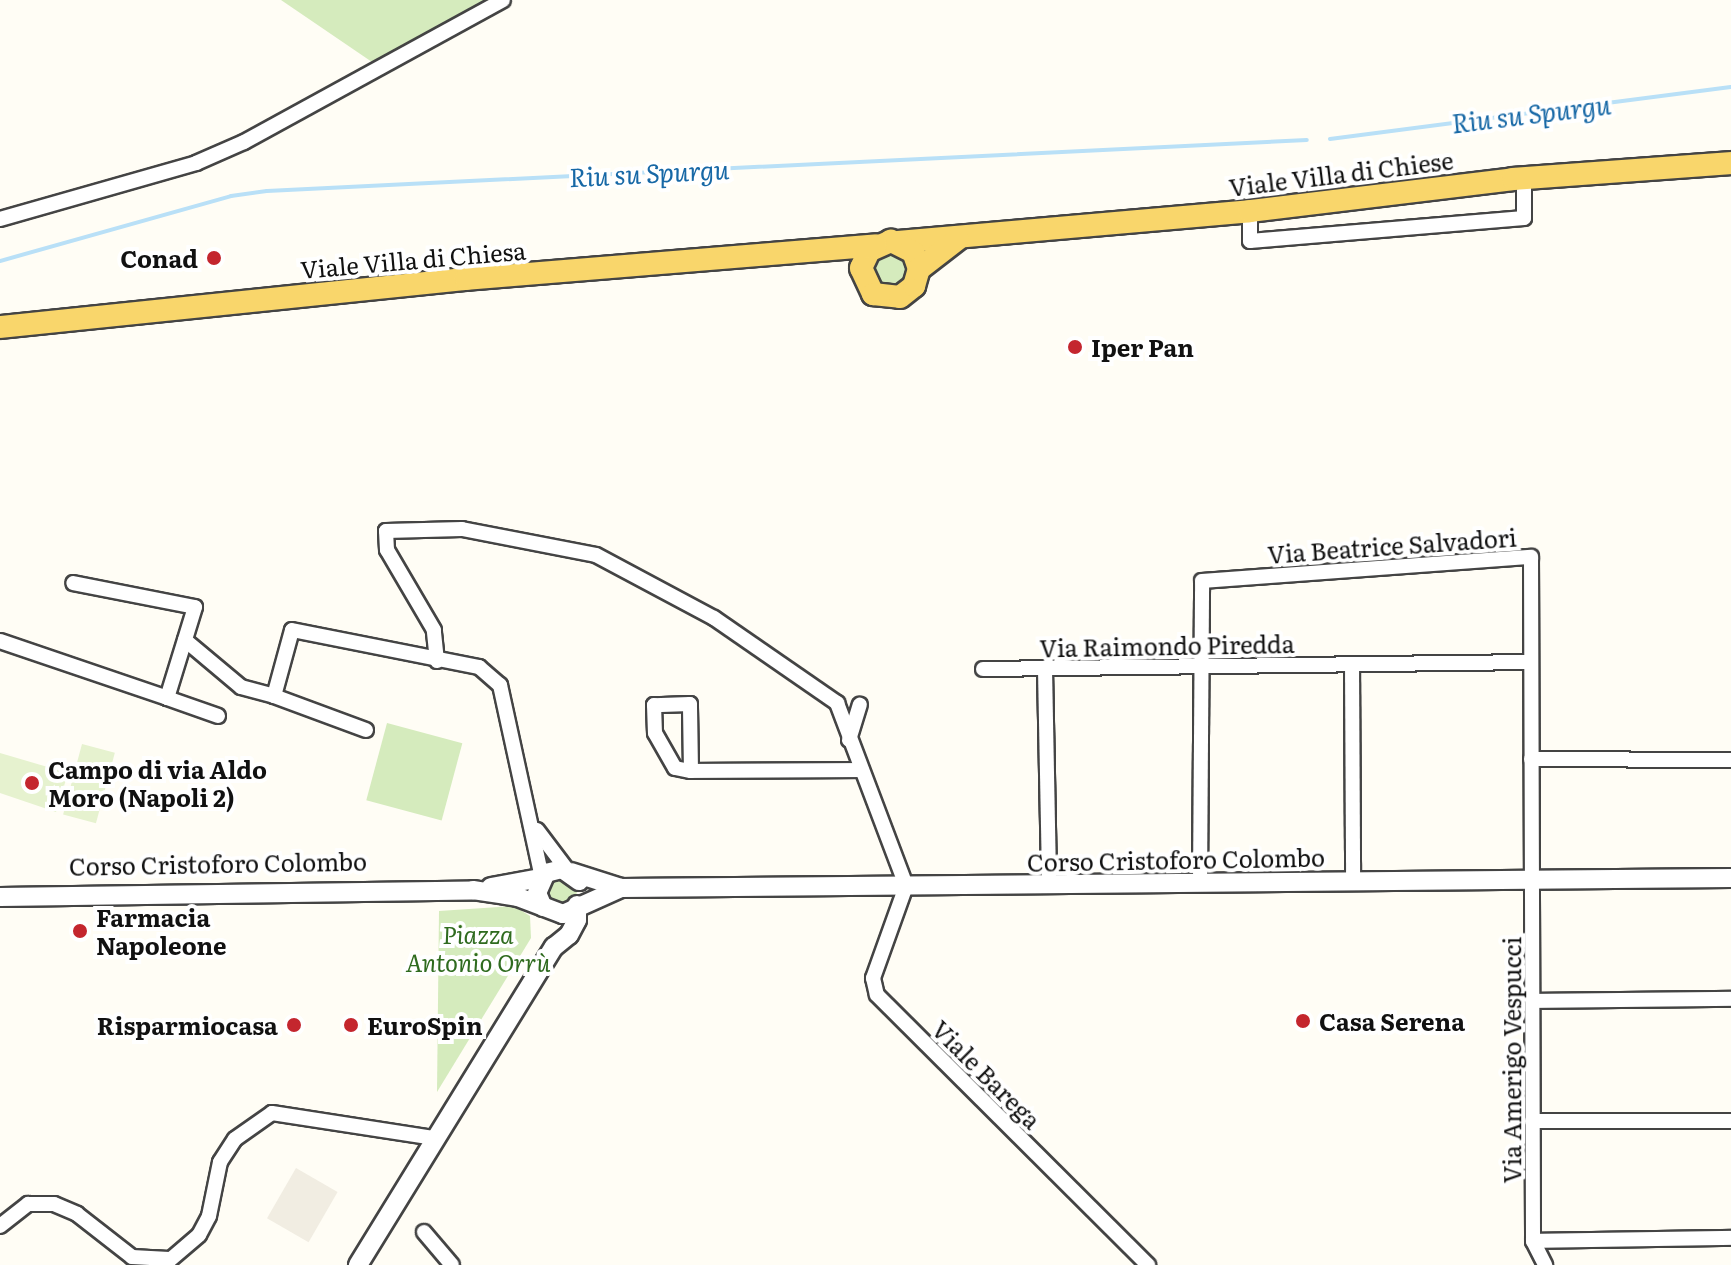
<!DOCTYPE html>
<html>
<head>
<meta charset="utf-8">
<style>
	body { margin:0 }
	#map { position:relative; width:1731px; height:1265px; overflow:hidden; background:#fffdf5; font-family:Literata,serif }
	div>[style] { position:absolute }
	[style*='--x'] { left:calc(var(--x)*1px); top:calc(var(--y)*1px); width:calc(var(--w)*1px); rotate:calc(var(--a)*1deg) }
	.green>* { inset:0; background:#d5ebbd; transform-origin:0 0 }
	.round { border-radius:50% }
	.pitch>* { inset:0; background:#e6f2cf; transform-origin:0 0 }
	.plaza>* { inset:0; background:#f1ede2; transform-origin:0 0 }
	.stream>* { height:4px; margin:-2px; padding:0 2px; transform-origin:2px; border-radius:2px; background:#b9e0f7 }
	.roads { filter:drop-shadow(2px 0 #444) drop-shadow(-2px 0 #444) drop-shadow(0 2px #444) drop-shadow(0 -2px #444) }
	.minor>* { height:14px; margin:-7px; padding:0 7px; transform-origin:7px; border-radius:7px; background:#fff }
	.tertiary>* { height:18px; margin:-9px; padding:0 9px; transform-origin:9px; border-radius:9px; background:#fff }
	.primary>* { height:22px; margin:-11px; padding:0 11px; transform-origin:11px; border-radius:11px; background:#f9d66b }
	.dots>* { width:22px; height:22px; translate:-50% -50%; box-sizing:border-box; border:4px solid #fff; border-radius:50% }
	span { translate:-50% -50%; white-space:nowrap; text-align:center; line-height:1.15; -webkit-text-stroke:8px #fff; paint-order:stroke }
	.street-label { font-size:24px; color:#111 }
	.poi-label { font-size:24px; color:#111; font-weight:700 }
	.right { translate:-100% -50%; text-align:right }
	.left { translate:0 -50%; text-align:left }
	.park-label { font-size:24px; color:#2f6b1f; font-style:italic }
	.water-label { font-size:26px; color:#1768a6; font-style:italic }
</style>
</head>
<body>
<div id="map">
	<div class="green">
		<div style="clip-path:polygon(281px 0,490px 0,372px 62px)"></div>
		<div class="round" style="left:873px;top:253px;width:34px;height:34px"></div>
		<div style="left:387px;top:723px;width:78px;height:80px;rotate:15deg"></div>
		<div style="clip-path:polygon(557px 874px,577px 892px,574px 902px,552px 908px,542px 886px)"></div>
		<div style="clip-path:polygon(514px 906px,530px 916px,531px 938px,437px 1092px,439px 911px)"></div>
	</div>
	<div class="pitch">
		<div style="left:82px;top:744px;width:34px;height:73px;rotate:15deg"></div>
		<div style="clip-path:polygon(0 753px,68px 773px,56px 812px,0 793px)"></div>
	</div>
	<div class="plaza">
		<div style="left:296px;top:1168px;width:48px;height:58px;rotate:30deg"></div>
	</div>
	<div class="stream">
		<div style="--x:1330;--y:139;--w:404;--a:-7.4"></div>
		<div style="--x:0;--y:261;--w:240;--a:-15.7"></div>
		<div style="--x:231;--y:196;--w:36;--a:-8"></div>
		<div style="--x:267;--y:191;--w:1041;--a:-2.81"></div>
	</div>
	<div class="roads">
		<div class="minor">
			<div style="--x:1250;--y:211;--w:30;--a:90"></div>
			<div style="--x:1250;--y:241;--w:275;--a:-4.8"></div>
			<div style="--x:1524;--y:218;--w:40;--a:-90"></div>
			<div style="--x:0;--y:219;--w:204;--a:-15.9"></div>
			<div style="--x:196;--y:163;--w:52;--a:-23.6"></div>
			<div style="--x:244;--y:142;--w:295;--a:-28.7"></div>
			<div style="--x:185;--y:640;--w:73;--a:40"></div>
			<div style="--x:241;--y:687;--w:34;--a:15"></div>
			<div style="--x:274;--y:696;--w:68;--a:-74.7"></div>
			<div style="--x:292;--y:630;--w:191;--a:11.2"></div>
			<div style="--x:479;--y:667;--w:28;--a:41"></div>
			<div style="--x:500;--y:685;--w:197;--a:77.7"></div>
			<div style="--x:0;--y:641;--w:176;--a:18.8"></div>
			<div style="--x:167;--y:698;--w:95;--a:-72.9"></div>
			<div style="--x:195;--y:607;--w:124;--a:-168.9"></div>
			<div style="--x:437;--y:661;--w:31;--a:-96"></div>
			<div style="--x:434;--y:630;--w:93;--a:-120.4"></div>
			<div style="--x:387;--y:550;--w:19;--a:-93"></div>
			<div style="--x:386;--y:531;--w:76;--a:-1.5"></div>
			<div style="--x:462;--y:529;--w:136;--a:11"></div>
			<div style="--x:596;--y:555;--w:134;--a:28.1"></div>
			<div style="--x:714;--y:618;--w:150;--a:34.6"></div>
			<div style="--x:837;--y:703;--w:196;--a:69.3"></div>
			<div style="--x:906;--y:886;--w:98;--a:109.7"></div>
			<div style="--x:873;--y:978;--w:17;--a:77"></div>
			<div style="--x:877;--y:995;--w:383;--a:44.9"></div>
			<div style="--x:1352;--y:664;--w:217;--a:89.7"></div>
			<div style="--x:983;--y:669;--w:547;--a:-0.73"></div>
			<div style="--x:1045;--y:669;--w:215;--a:88.9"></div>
			<div style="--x:274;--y:696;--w:98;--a:20.3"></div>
			<div style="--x:167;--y:698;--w:54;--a:19.4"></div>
			<div style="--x:849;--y:740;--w:37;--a:-73"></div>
			<div style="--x:1531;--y:759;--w:200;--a:0.3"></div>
			<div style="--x:691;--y:771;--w:67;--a:-90.9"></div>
			<div style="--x:690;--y:704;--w:36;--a:178"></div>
			<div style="--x:654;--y:705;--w:28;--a:88"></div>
			<div style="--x:655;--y:733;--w:40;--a:60.3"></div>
			<div style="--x:675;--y:768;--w:16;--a:11"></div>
			<div style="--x:691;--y:771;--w:168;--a:-0.3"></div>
			<div style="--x:537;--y:830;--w:51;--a:52.9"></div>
			<div style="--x:1200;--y:883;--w:302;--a:-89.6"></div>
			<div style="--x:1202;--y:581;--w:330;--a:-4.2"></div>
			<div style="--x:1531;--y:557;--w:684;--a:89.83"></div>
			<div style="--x:1533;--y:1241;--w:27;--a:63"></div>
			<div style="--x:1533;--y:1001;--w:198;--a:-0.6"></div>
			<div style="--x:1532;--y:1121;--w:199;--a:0"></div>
			<div style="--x:0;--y:1226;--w:36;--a:-38"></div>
			<div style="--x:28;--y:1204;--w:26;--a:0"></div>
			<div style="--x:54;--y:1204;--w:25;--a:23"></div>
			<div style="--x:77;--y:1214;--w:70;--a:38"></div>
			<div style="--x:132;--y:1257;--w:37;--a:3"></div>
			<div style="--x:424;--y:1232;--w:43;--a:49.7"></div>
			<div style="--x:1533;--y:1241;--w:198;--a:-0.9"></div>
			<div style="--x:164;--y:1265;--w:46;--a:-40.6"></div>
			<div style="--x:199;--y:1235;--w:21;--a:-62"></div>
			<div style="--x:209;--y:1216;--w:55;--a:-78.5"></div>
			<div style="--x:220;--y:1162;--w:27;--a:-57"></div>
			<div style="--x:235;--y:1139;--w:45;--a:-35.1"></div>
			<div style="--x:272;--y:1113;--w:163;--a:8.8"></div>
		</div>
		<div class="tertiary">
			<div style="--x:571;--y:872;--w:52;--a:17.7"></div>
			<div style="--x:621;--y:888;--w:1110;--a:-0.52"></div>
			<div style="--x:491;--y:887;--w:51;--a:-10.2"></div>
			<div style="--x:0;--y:897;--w:473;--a:-0.8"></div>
			<div style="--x:473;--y:890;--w:46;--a:8.8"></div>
			<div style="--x:518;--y:897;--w:48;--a:20.7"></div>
			<div style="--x:563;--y:914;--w:64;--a:-24.1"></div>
			<div style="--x:543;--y:907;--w:15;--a:-113"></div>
			<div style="--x:537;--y:893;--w:22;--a:-66"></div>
			<div style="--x:546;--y:873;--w:16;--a:-14"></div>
			<div style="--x:562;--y:869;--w:21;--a:35"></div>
			<div style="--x:358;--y:1265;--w:374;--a:-58.4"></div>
			<div style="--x:554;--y:947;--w:19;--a:-39"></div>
			<div style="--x:569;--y:935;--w:17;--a:-62"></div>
			<div style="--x:577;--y:920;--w:15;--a:-90"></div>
		</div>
		<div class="primary">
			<div style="--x:898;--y:242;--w:353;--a:-5"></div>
			<div style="--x:1250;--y:211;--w:265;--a:-6.9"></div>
			<div style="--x:1513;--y:179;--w:219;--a:-4.2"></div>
			<div style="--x:919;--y:269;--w:18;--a:-109"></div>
			<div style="--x:913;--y:252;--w:25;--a:-153"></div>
			<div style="--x:891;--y:241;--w:24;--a:156"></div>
			<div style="--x:869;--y:251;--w:19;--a:115"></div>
			<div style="--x:861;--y:268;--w:29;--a:65"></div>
			<div style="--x:873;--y:294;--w:27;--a:6"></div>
			<div style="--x:900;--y:297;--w:18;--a:-38"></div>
			<div style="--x:914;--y:286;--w:18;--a:-74"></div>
			<div style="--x:919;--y:269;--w:49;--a:-37.6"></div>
			<div style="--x:0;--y:327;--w:468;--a:-5.9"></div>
			<div style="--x:466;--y:279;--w:411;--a:-4.7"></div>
		</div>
	</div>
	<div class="dots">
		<div style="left:214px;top:258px;background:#c4262e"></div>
		<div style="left:1075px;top:347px;background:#c4262e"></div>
		<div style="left:32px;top:783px;background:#c4262e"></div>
		<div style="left:80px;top:931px;background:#c4262e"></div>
		<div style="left:1303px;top:1021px;background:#c4262e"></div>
		<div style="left:294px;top:1025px;background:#c4262e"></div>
		<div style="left:351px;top:1025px;background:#c4262e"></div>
	</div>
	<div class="street-label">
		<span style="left:1341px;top:173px;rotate:-7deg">Viale Villa di Chiese</span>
		<span style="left:413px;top:259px;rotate:-5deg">Viale Villa di Chiesa</span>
		<span style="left:1392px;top:545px;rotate:-4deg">Via Beatrice Salvadori</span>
		<span style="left:1167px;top:645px;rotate:-1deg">Via Raimondo Piredda</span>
		<span style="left:1176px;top:859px;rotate:-1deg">Corso Cristoforo Colombo</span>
		<span style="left:218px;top:863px;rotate:-1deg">Corso Cristoforo Colombo</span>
		<span style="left:1511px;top:1060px;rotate:-90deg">Via Amerigo Vespucci</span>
		<span style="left:987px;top:1074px;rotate:45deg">Viale Barega</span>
	</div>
	<div class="poi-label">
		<span class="right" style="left:198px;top:258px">Conad</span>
		<span class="left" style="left:1091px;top:347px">Iper Pan</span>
		<span class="left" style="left:48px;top:783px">Campo di via Aldo<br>Moro (Napoli 2)</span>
		<span class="left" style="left:96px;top:931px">Farmacia<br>Napoleone</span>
		<span class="left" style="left:1319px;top:1021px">Casa Serena</span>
		<span class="right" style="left:278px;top:1025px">Risparmiocasa</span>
		<span class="left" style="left:367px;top:1025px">EuroSpin</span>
	</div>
	<div class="park-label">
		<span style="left:478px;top:948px">Piazza<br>Antonio Orrù</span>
	</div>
	<div class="water-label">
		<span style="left:1531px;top:113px;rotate:-7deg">Riu su Spurgu</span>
		<span style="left:649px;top:172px;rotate:-3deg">Riu su Spurgu</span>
	</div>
</div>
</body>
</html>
